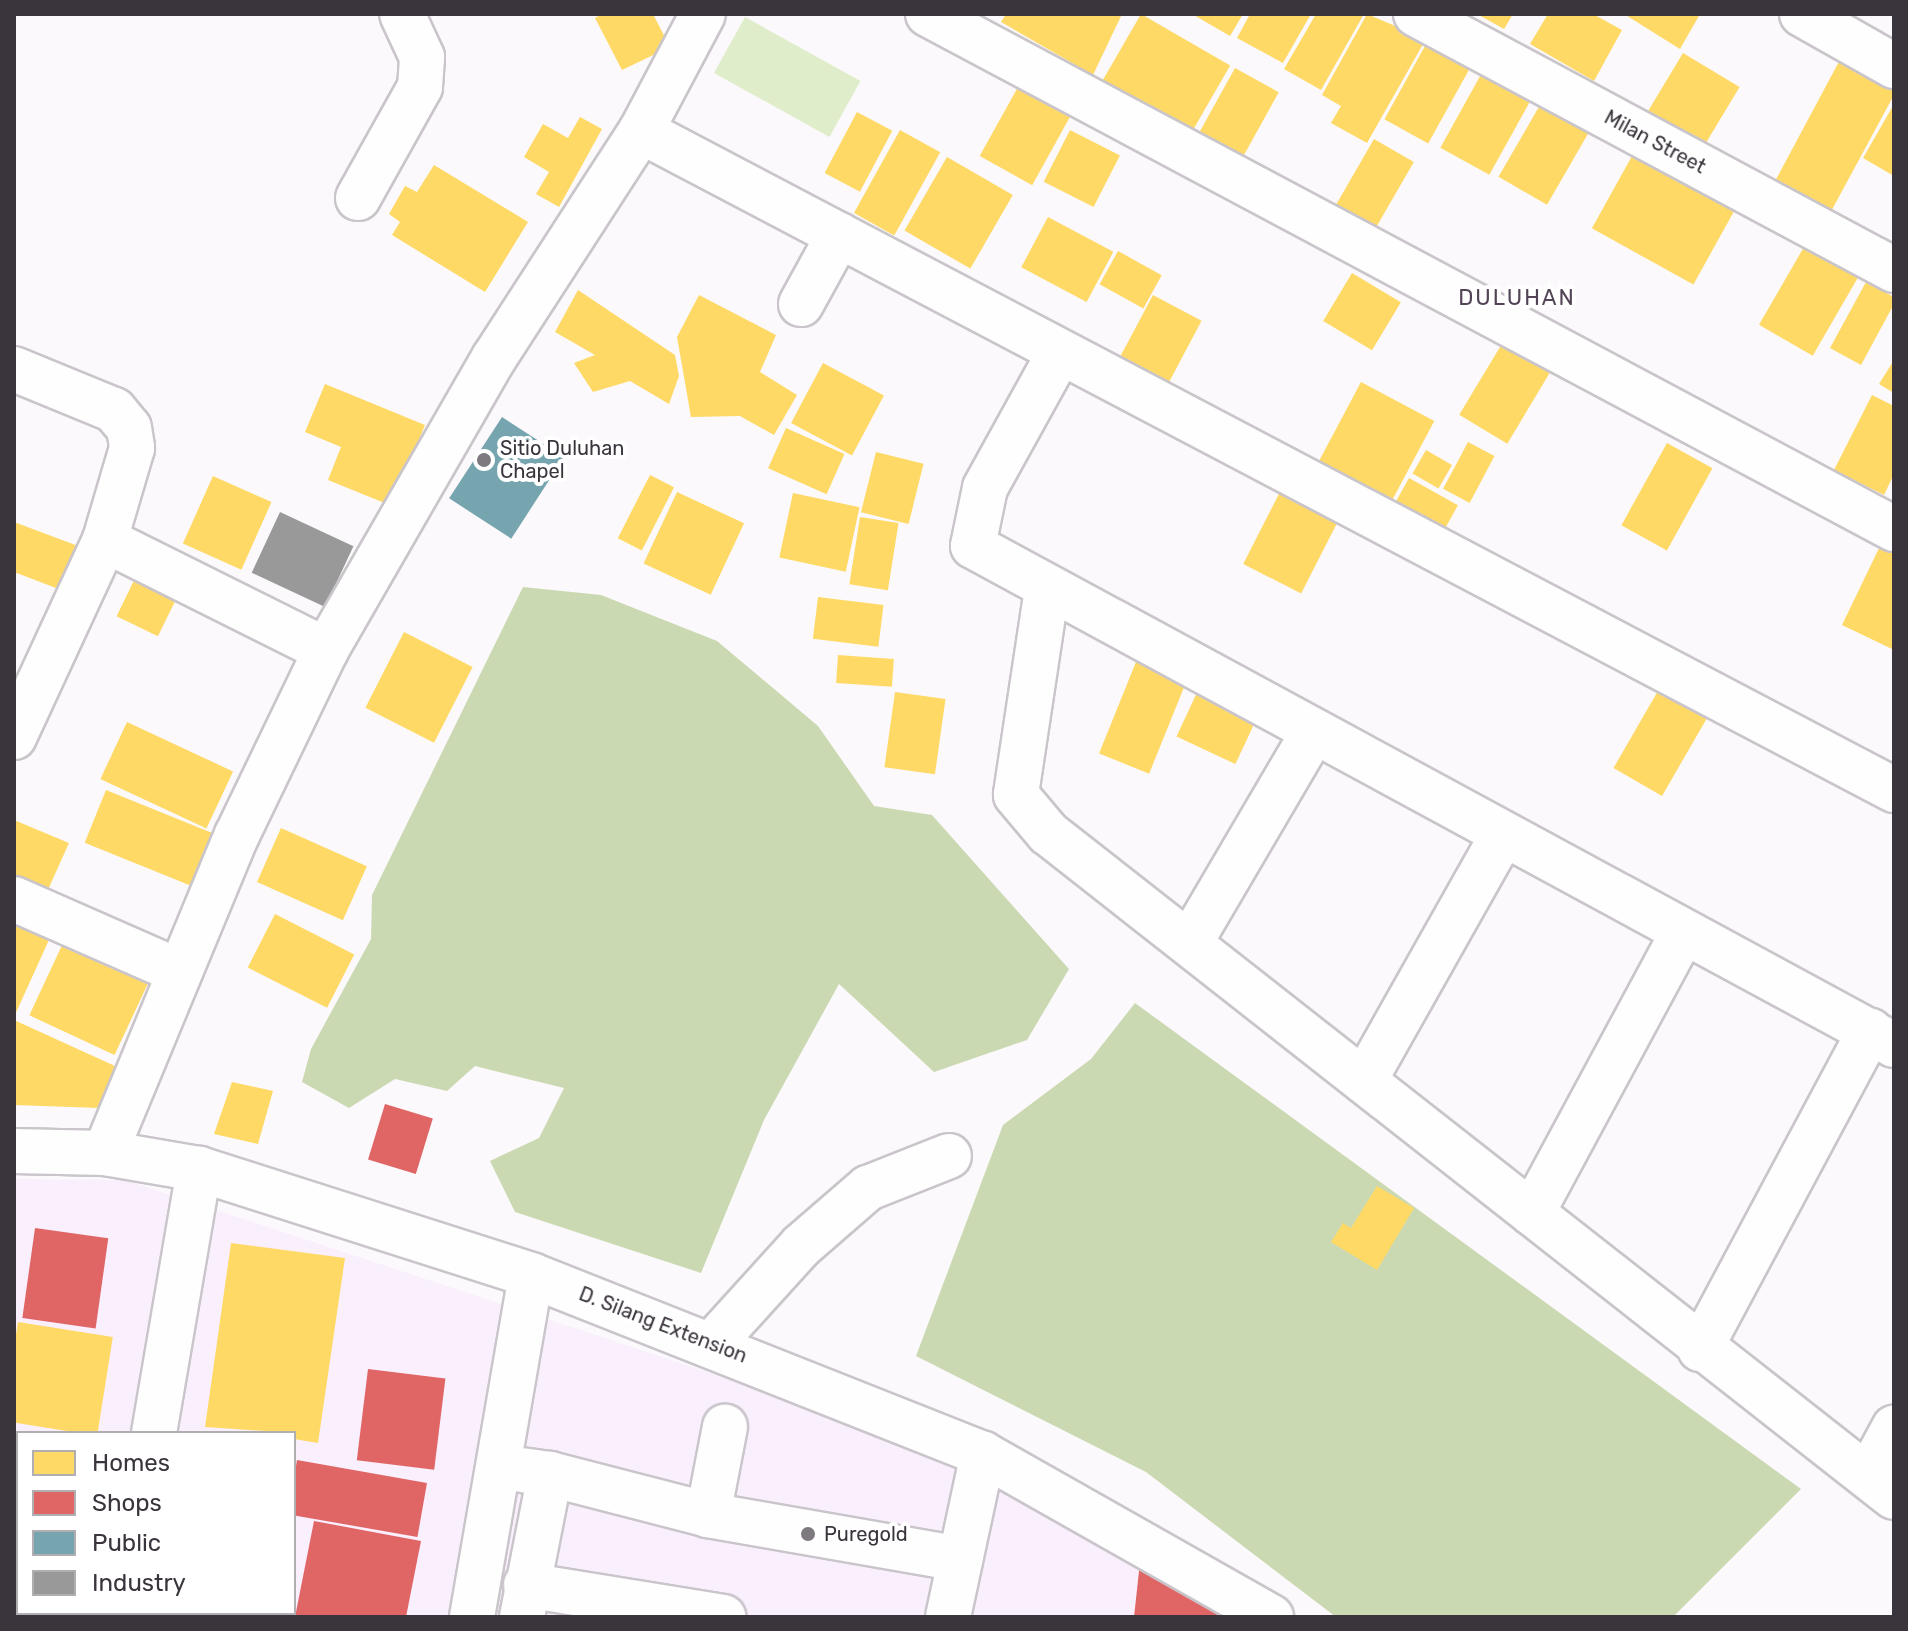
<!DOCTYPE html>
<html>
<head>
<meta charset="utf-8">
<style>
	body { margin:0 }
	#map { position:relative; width:1908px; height:1631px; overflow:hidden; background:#fbf9fb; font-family:Rubik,sans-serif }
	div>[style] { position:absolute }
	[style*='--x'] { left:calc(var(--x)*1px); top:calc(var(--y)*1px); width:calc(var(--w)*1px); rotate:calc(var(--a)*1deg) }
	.built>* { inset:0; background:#faeffd }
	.green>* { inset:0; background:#e0edca; transform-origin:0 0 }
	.forest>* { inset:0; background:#cbd9b2 }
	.homes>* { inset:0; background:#ffd966; transform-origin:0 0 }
	.shops>* { inset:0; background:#e06666; transform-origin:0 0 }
	.public>* { inset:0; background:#76a5af; transform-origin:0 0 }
	.industry>* { inset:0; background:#999; transform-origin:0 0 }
	.roads { filter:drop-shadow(2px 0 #c9c5ca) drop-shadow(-2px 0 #c9c5ca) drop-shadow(0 2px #c9c5ca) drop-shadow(0 -2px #c9c5ca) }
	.minor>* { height:44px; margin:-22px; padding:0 22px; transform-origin:22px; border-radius:22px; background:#fefefe }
	.dots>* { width:22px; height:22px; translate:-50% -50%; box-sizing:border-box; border:4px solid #fff; border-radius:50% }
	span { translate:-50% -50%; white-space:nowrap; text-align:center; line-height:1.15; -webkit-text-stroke:8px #fff; paint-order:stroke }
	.street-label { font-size:20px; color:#3a343c }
	.poi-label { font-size:20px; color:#3a343c }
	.left { translate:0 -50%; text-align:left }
	.neighbourhood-label { font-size:22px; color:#524456; letter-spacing:2px }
	.frame { position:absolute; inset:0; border:16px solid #3a343c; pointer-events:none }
	.legend { position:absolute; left:16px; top:1431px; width:280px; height:184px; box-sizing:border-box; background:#fff; border:2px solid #b0aeb1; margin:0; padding:10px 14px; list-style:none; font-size:24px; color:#3a343c }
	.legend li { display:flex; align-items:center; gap:16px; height:40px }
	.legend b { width:40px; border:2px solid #b0aeb1 }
</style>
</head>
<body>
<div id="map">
	<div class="built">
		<div style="clip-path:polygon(evenodd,14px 1179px,125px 1180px,723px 1377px,962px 1468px,1239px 1617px,14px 1617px,14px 1179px,18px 1433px,294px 1433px,294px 1613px,18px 1613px,18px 1433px)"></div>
	</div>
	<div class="green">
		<div style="left:745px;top:17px;width:132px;height:64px;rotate:29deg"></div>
	</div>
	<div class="forest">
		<div style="clip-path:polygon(523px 587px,601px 595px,717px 641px,818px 726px,874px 806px,932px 815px,1069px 969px,1027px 1040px,934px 1072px,839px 984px,764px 1120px,701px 1273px,515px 1212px,490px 1161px,539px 1138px,564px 1088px,475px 1066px,447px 1091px,395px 1079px,349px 1108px,302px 1082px,311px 1049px,371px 939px,372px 895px)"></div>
		<div style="clip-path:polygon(1135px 1003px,1801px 1489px,1673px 1617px,1336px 1617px,1146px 1472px,916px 1356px,1003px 1125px,1091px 1059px)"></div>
	</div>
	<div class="homes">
		<div style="clip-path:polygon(602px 14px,653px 14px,670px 47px,622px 70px,595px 18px)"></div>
		<div style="clip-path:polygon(1006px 14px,1122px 14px,1093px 75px,1001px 22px)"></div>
		<div style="left:1141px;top:14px;width:103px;height:78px;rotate:30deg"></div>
		<div style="clip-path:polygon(1192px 14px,1243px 14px,1230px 36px)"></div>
		<div style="clip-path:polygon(1250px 14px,1311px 14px,1283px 63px,1237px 38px)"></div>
		<div style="clip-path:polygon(1316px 14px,1364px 14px,1321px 90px,1284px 69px)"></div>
		<div style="clip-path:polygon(1367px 14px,1426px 39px,1367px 143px,1331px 123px,1341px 106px,1322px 95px)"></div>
		<div style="clip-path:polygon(1477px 14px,1513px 14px,1504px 29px)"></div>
		<div style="clip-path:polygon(1548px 14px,1593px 14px,1622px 30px,1594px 81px,1530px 44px)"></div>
		<div style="clip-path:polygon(1624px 14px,1700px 14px,1680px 49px)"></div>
		<div style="left:1430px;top:37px;width:50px;height:94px;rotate:29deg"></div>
		<div style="left:1683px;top:53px;width:66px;height:80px;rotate:31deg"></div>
		<div style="clip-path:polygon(1842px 56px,1894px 83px,1894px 95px,1828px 217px,1772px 187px)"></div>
		<div style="left:1235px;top:68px;width:50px;height:82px;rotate:29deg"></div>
		<div style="left:1484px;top:69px;width:56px;height:90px;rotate:29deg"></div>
		<div style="left:1018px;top:87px;width:60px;height:79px;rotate:29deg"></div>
		<div style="left:1544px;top:98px;width:56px;height:91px;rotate:30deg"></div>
		<div style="clip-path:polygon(1894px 104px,1894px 176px,1863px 158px)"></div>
		<div style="left:857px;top:112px;width:40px;height:69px;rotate:28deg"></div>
		<div style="clip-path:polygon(580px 117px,602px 129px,559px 207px,536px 194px,549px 172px,524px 157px,543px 124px,568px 138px)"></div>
		<div style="left:900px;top:130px;width:46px;height:95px;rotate:29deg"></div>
		<div style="left:1070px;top:130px;width:56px;height:58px;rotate:27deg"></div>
		<div style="left:1374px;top:139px;width:46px;height:82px;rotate:30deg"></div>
		<div style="left:1637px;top:147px;width:116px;height:93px;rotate:29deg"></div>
		<div style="left:947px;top:157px;width:76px;height:85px;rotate:30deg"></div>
		<div style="clip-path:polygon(434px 165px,528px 222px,485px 292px,392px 235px,400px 222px,389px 214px,405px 186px,417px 192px)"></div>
		<div style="left:1048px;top:217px;width:74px;height:57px;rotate:28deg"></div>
		<div style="left:1808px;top:240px;width:62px;height:98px;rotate:30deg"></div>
		<div style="left:1118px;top:251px;width:50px;height:38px;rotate:29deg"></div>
		<div style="left:1352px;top:273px;width:57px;height:56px;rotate:31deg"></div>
		<div style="clip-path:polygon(1866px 282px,1894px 297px,1894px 304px,1861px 365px,1830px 348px)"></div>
		<div style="clip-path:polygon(578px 290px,675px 355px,679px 376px,669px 404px,630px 381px,593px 392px,574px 363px,595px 355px,555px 332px)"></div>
		<div style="clip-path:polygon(699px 295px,776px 335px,760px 372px,797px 395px,774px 435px,740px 416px,691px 417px,677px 337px)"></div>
		<div style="left:1153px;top:295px;width:55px;height:70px;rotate:28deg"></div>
		<div style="left:1503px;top:342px;width:56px;height:85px;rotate:31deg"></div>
		<div style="clip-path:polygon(1894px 360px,1894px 393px,1879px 384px)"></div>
		<div style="left:823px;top:363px;width:69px;height:68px;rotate:28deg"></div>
		<div style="left:1361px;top:382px;width:83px;height:92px;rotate:28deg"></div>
		<div style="clip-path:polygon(325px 384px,425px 425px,392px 506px,328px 480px,341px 447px,305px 432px)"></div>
		<div style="clip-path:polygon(1872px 395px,1894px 406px,1894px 474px,1884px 495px,1834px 470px)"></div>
		<div style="left:786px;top:428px;width:64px;height:44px;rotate:24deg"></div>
		<div style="left:1468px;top:442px;width:30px;height:53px;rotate:28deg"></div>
		<div style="left:1667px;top:443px;width:52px;height:94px;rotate:29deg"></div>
		<div style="left:1426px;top:450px;width:30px;height:27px;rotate:30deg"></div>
		<div style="left:876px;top:452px;width:49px;height:62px;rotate:14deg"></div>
		<div style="left:650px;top:475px;width:27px;height:71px;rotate:27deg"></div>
		<div style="left:213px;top:476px;width:64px;height:74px;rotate:24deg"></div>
		<div style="left:1409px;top:478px;width:56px;height:35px;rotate:29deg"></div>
		<div style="left:1285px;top:482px;width:65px;height:92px;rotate:27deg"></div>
		<div style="left:677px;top:492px;width:74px;height:79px;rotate:25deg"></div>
		<div style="left:793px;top:493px;width:68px;height:66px;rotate:12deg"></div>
		<div style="left:860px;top:517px;width:39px;height:68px;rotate:9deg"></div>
		<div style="clip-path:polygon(14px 522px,86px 549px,69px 593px,14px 572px)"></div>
		<div style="clip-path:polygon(1882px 542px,1894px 548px,1892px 649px,1842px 625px)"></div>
		<div style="left:142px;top:564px;width:46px;height:58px;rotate:26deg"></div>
		<div style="left:818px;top:597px;width:66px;height:42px;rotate:7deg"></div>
		<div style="left:404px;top:632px;width:77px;height:85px;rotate:27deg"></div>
		<div style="left:838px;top:655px;width:56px;height:28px;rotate:4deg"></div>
		<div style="left:1138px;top:657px;width:54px;height:104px;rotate:22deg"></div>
		<div style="left:1201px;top:684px;width:65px;height:58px;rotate:25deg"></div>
		<div style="left:1662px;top:684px;width:56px;height:97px;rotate:30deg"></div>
		<div style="left:895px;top:692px;width:51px;height:76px;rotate:8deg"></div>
		<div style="left:127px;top:722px;width:117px;height:63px;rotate:25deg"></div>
		<div style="left:106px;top:790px;width:114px;height:57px;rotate:22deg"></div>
		<div style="clip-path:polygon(14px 820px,69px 843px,46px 894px,14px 882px)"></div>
		<div style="left:281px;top:828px;width:94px;height:59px;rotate:24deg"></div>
		<div style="clip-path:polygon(14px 914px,53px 931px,14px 1017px)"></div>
		<div style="left:275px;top:914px;width:89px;height:60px;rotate:27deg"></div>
		<div style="left:64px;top:941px;width:94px;height:82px;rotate:25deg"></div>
		<div style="clip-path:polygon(14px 1020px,115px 1066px,100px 1108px,14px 1105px)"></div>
		<div style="clip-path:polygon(232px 1082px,273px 1091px,258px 1144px,214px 1134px)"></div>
		<div style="clip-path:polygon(1377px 1186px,1414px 1208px,1377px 1270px,1331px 1242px,1343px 1223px,1351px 1228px)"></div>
		<div style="clip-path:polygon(231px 1243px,345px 1258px,318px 1443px,294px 1439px,294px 1433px,205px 1427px)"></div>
		<div style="left:18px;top:1322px;width:96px;height:100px;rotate:9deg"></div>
	</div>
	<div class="shops">
		<div style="left:385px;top:1104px;width:50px;height:58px;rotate:17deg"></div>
		<div style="left:35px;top:1228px;width:74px;height:91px;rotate:8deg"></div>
		<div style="left:368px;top:1369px;width:78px;height:92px;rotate:7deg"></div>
		<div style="left:297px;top:1460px;width:132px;height:55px;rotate:10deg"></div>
		<div style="left:14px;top:1491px;width:4px;height:115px"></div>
		<div style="clip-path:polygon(314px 1521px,421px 1541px,406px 1617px,295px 1617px)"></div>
		<div style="clip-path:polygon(1140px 1562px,1228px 1617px,1134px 1617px)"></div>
	</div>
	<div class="public">
		<div style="left:502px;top:417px;width:74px;height:97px;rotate:33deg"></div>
	</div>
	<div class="industry">
		<div style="left:280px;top:512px;width:81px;height:67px;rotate:25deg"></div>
	</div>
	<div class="roads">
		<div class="minor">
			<div style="--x:928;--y:14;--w:1095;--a:28.06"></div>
			<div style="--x:1416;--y:14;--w:542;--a:28.17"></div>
			<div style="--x:1802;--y:14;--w:106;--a:29.5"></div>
			<div style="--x:641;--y:131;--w:1416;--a:27.74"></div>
			<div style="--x:358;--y:198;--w:127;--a:-60.8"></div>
			<div style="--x:420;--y:87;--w:30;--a:-86"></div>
			<div style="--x:422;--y:57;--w:47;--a:-114.9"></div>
			<div style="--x:801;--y:304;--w:79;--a:-61.2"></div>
			<div style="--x:1060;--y:352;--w:155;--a:118.9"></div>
			<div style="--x:985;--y:488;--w:59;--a:101.7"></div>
			<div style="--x:973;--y:546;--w:1047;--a:28.45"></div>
			<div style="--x:14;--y:369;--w:108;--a:22.3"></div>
			<div style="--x:114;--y:410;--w:23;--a:50"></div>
			<div style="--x:129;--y:428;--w:20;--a:81"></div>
			<div style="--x:132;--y:448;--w:96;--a:106.4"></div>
			<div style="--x:105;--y:540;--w:217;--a:114.8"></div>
			<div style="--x:105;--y:540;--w:247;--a:26.5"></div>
			<div style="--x:1047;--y:589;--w:208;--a:98.6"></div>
			<div style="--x:1016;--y:795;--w:50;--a:49.9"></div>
			<div style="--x:1048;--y:833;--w:1075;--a:38.13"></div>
			<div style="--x:14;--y:899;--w:181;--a:23.7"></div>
			<div style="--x:1192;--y:939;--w:239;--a:-59.6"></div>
			<div style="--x:1364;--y:1081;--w:283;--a:-60.6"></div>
			<div style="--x:14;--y:1151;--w:91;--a:1.3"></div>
			<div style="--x:105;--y:1153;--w:95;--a:9.7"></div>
			<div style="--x:199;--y:1169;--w:349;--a:17.7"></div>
			<div style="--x:531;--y:1275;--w:486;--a:21.6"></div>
			<div style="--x:983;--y:1454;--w:331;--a:29.5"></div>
			<div style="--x:105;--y:1153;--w:344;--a:-67.5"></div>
			<div style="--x:237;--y:835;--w:205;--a:-64.3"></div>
			<div style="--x:326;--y:650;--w:337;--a:-60.1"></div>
			<div style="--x:494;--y:358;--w:270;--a:-57.1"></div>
			<div style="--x:641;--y:131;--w:132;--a:-62.1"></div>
			<div style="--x:1532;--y:1213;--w:318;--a:-61.7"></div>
			<div style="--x:713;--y:1343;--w:131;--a:-47.8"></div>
			<div style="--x:801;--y:1246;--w:89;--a:-40.9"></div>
			<div style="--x:868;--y:1188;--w:87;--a:-21.6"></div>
			<div style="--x:1700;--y:1349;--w:361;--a:-61.9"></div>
			<div style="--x:154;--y:1433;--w:268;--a:-80.3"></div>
			<div style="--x:550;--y:1474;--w:163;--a:14.5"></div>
			<div style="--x:708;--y:1515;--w:256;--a:9.9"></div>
			<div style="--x:1868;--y:1476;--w:55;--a:-61.6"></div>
			<div style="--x:708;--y:1515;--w:90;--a:-79.1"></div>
			<div style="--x:526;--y:1585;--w:200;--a:9.2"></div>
			<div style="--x:121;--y:1617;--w:4;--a:-76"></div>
			<div style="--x:472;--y:1617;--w:347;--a:-80.2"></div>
			<div style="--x:522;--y:1617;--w:146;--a:-78.9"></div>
			<div style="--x:550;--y:1474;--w:27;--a:-172"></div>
			<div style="--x:948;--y:1617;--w:167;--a:-77.9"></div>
		</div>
	</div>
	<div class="dots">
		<div style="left:484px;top:460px;background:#7e797f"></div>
		<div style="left:808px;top:1534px;background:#7e797f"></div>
	</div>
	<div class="street-label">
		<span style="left:1655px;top:142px;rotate:28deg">Milan Street</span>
		<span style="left:663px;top:1325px;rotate:21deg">D. Silang Extension</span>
	</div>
	<div class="poi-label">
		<span class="left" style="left:500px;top:460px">Sitio Duluhan<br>Chapel</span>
		<span class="left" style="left:824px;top:1534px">Puregold</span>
	</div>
	<div class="neighbourhood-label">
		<span style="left:1517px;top:298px">DULUHAN</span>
	</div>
	<div class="frame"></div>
	<ul class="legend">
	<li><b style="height:22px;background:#ffd966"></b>Homes</li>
	<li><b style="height:22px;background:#e06666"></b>Shops</li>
	<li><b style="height:22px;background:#76a5af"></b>Public</li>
	<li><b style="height:22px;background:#999"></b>Industry</li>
	</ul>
</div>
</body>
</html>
